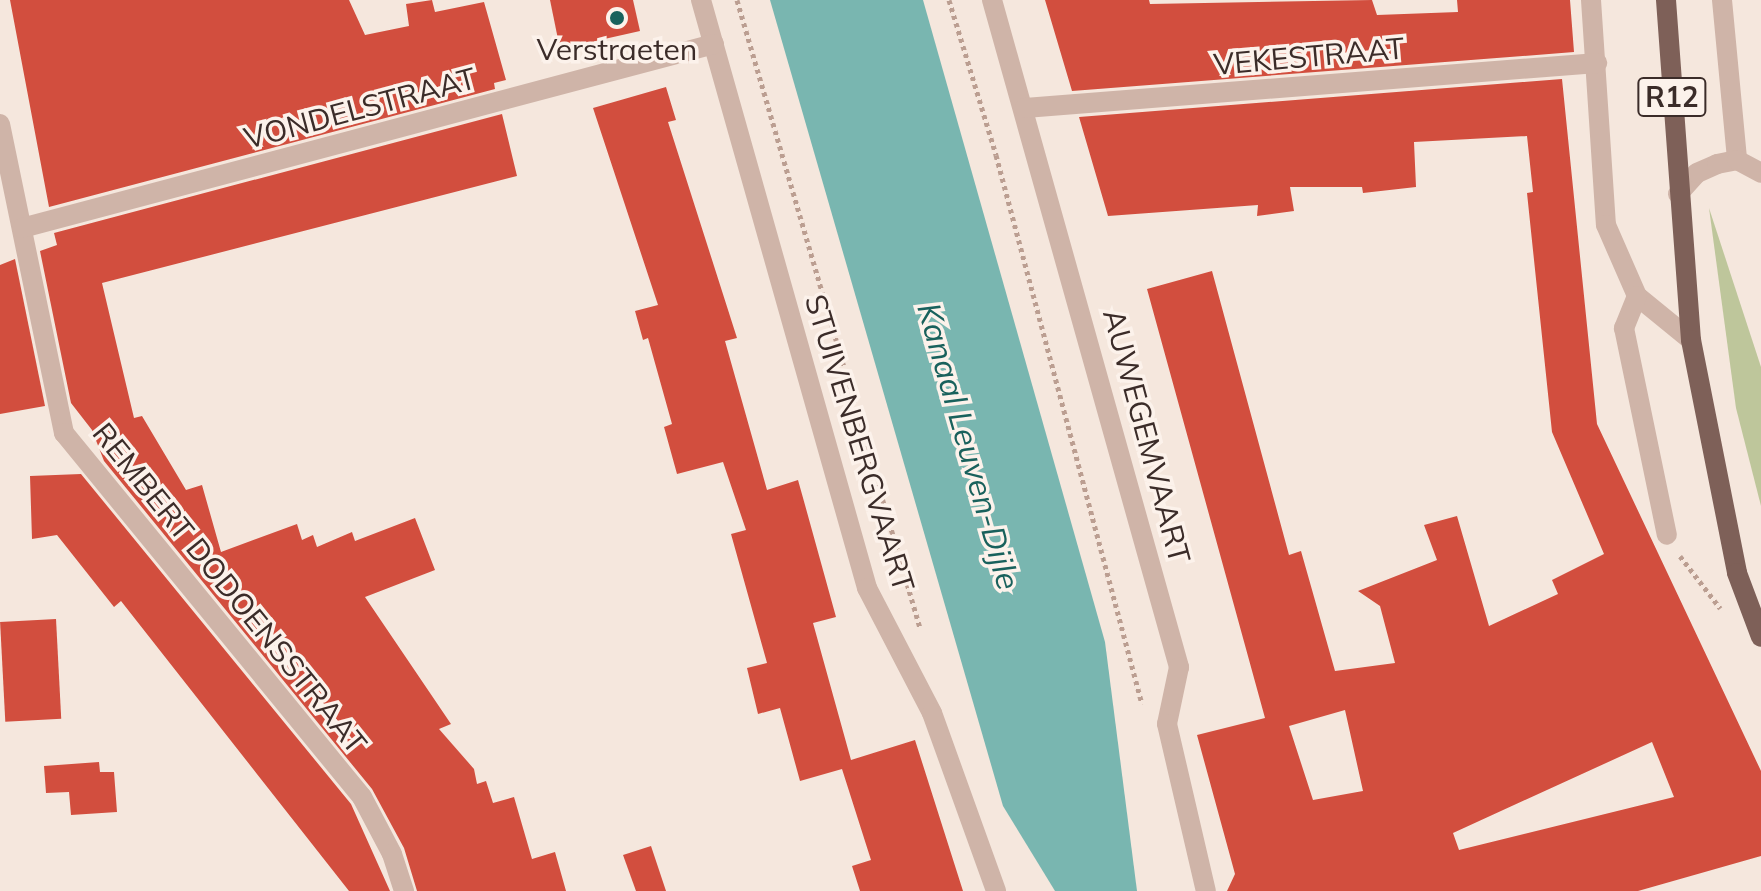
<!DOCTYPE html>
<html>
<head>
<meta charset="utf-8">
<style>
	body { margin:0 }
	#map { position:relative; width:1761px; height:891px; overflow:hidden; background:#f5e7dd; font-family:Mulish,sans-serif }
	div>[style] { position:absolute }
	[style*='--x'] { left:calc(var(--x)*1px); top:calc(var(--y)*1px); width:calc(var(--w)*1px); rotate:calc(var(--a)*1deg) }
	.green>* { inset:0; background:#bec69b }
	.water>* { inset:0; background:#79b6b0 }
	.building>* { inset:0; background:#d24e3e; transform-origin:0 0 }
	.path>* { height:5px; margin-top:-2.5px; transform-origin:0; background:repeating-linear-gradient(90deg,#bb9e91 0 4px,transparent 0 8px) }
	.minor>* { height:20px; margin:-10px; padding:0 10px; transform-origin:10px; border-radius:10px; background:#cfb4a8 }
	.primary>* { height:20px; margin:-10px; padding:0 10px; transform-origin:10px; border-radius:10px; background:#7e6058 }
	.dots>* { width:22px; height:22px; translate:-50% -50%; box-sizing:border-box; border:4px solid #fcf2eb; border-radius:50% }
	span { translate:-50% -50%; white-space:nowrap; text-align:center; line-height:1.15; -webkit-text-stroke:7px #fcf2eb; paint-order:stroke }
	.shield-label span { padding:2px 6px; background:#fcf2eb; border:2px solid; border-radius:6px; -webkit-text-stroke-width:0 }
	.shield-label { font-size:28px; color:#3b2c29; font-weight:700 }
	.poi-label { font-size:30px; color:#3b2c29 }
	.street-label { font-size:30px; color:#3b2c29 }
	.water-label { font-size:32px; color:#19615c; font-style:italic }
</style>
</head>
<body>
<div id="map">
	<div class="green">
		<div style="clip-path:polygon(1709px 208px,1761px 367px,1761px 506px,1736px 408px)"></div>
	</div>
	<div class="water">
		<div style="clip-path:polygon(770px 0,923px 0,1105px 642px,1137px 891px,1055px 891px,1003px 806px)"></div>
	</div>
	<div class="building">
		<div style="clip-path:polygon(10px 0,349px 0,365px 35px,409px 26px,406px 4px,432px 0,435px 12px,484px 2px,506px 80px,494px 83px,495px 89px,49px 207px)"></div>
		<div style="clip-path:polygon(550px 0,633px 0,640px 31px,560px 49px)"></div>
		<div style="clip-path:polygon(1045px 0,1149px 0,1150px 4px,1372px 0,1377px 15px,1458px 12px,1457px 0,1570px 0,1574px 52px,1072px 91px)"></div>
		<div style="clip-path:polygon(evenodd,1562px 79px,1597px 424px,1761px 771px,1761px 856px,1638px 891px,1227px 891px,1235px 874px,1197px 735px,1265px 718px,1147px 289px,1212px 271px,1289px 555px,1301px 551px,1335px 671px,1395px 663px,1380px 606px,1358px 591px,1437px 560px,1424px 525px,1457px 516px,1489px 626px,1558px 594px,1552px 580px,1604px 554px,1552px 432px,1527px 193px,1533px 192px,1527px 136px,1414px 142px,1416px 187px,1363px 193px,1362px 187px,1290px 187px,1294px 211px,1257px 216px,1258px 205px,1108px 216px,1079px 117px,1562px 79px,1345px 710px,1363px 791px,1313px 800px,1289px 726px,1345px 710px,1562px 79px,1652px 742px,1674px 797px,1459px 850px,1453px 833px,1652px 742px)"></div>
		<div style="clip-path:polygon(666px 87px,676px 120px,668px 122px,737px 338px,725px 341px,767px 490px,798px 480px,805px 505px,836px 617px,813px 623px,851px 760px,915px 740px,963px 891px,860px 891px,852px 866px,871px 860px,842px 769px,800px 781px,780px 708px,758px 714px,747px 668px,767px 663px,731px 534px,746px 530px,723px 462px,677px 474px,664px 427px,672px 424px,648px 338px,643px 340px,635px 311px,658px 305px,593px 108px)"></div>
		<div style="clip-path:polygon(502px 114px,517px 176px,102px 283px,134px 418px,142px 416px,186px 490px,202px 485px,221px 552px,297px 524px,302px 540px,313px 535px,317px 547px,352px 532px,355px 541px,415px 518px,435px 570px,365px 597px,451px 724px,439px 729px,474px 769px,477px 784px,486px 781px,493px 803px,514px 797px,532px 859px,555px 852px,566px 891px,417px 891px,404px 848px,372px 789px,104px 461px,92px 430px,71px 403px,40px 251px,57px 245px,54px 233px)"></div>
		<div style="clip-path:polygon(15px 259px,45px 406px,0 414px,0 265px)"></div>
		<div style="clip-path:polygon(81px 474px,351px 804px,390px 891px,349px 891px,121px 601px,114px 607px,57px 535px,32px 539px,30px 476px)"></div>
		<div style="left:56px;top:619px;width:100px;height:56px;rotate:87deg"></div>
		<div style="clip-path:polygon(99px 762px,100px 772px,114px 772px,117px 812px,71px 815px,69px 792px,46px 793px,44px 766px)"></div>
		<div style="clip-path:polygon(651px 846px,666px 891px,636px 891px,623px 855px)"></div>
	</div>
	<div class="path">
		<div style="--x:737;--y:0;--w:654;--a:73.75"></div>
		<div style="--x:949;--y:0;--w:162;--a:73.1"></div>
		<div style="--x:996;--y:155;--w:568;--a:75.11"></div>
		<div style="--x:1680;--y:556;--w:66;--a:52.4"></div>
	</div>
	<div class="minor">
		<div style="--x:701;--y:0;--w:611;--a:74.23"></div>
		<div style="--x:867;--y:588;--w:141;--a:62.5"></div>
		<div style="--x:932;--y:713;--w:189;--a:70.2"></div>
		<div style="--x:992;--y:0;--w:693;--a:74.34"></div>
		<div style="--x:1179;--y:667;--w:58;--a:101.9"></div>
		<div style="--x:1167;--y:724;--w:171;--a:76.9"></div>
		<div style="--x:1591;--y:0;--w:225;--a:86.2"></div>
		<div style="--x:1606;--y:225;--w:77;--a:66.4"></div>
		<div style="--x:1637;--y:296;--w:70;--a:39.2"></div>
		<div style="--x:1722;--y:0;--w:161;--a:84.6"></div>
		<div style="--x:1025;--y:108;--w:574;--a:-4.5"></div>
		<div style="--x:0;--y:124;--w:316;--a:78.3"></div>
		<div style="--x:64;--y:433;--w:470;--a:50.7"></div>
		<div style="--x:362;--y:797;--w:64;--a:62.2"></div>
		<div style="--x:392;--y:854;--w:39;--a:72"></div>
		<div style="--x:1678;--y:194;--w:28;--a:-48"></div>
		<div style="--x:1697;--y:173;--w:22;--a:-24"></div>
		<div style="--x:1717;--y:164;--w:20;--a:-11"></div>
		<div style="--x:1737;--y:160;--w:27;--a:28"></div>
		<div style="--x:22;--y:228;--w:716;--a:-14.89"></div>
		<div style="--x:1637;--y:296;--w:35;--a:112"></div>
		<div style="--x:1624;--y:328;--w:211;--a:78.3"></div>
	</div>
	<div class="primary">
		<div style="--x:1666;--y:0;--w:341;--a:85.8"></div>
		<div style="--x:1691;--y:340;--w:237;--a:78.8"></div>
		<div style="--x:1737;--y:573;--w:68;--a:69.4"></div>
	</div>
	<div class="dots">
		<div style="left:617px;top:18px;background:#19615c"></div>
	</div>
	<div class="shield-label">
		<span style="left:1672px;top:97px">R12</span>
	</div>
	<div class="poi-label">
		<span style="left:617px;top:49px">Verstraeten</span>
	</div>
	<div class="street-label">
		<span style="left:1309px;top:56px;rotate:-5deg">VEKESTRAAT</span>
		<span style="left:360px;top:108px;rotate:-15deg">VONDELSTRAAT</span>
		<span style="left:1147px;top:436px;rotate:75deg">AUWEGEMVAART</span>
		<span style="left:860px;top:443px;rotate:73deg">STUIVENBERGVAART</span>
		<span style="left:230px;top:588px;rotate:51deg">REMBERT DODOENSSTRAAT</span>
	</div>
	<div class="water-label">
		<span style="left:969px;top:446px;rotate:74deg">Kanaal Leuven-Dijle</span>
	</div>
</div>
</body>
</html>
